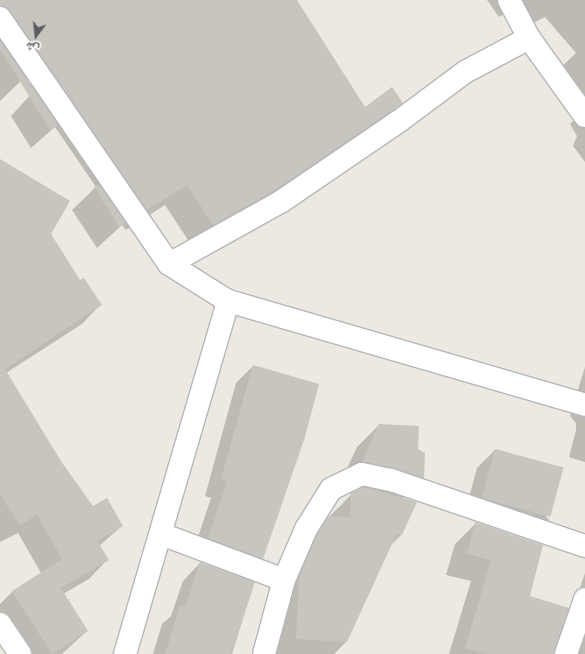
<!DOCTYPE html>
<html>
<head>
<meta charset="utf-8">
<style>
	body { margin:0 }
	#map { position:relative; width:585px; height:654px; overflow:hidden; background:#ede9e0; font-family:Arial,Vazirmatn,sans-serif }
	div>[style] { position:absolute }
	[style*='--x'] { left:calc(var(--x)*1px); top:calc(var(--y)*1px); width:calc(var(--w)*1px); rotate:calc(var(--a)*1deg) }
	.shadow>* { inset:0; background:#0003 }
	.building>* { inset:0; background:#c8c4be; transform-origin:0 0 }
	.roads { filter:drop-shadow(1px 0 #b3b7bc) drop-shadow(-1px 0 #b3b7bc) drop-shadow(0 1px #b3b7bc) drop-shadow(0 -1px #b3b7bc) }
	.street>* { height:22px; margin:-11px; padding:0 11px; transform-origin:11px; border-radius:11px; background:#fff }
	span { translate:-50% -50%; white-space:nowrap; text-align:center; line-height:1.15; -webkit-text-stroke:3.5px #fff; paint-order:stroke }
	.north { position:absolute; left:16px; top:16px; width:40px; height:40px; -webkit-text-stroke:3px #fff; paint-order:stroke; rotate:195deg; font-size:11px; font-weight:700; line-height:16px; text-align:center; color:#595e62 }
	.north::after { content:''; display:block; margin:auto; width:14px; height:18px; background:#595e62; clip-path:polygon(50% 0,100% 100%,50% 72%,0 100%) }
</style>
</head>
<body>
<div id="map">
	<div class="shadow">
		<div style="clip-path:polygon(0 0,296px 0,365px 109px,402px 102px,381px 123px,253px 211px,192px 246px,165px 205px,126px 230px,122px 225px,97px 248px,72px 210px,96px 187px,55px 127px,31px 148px,11px 116px,32px 93px,28px 87px,36px 74px,24px 82px,22px 80px,0 101px)"></div>
		<div style="clip-path:polygon(487px 0,585px 0,585px 162px,573px 146px,577px 136px,570px 124px,583px 111px,553px 75px,576px 53px,545px 17px,531px 24px,520px 5px,499px 17px)"></div>
		<div style="clip-path:polygon(0 169px,50px 234px,80px 282px,100px 305px,82px 324px,6px 373px,62px 463px,93px 507px,122px 526px,99px 546px,107px 560px,89px 579px,63px 594px,87px 631px,62px 654px,21px 654px,0 620px,0 604px,12px 592px,41px 573px,18px 533px,0 542px)"></div>
		<div style="clip-path:polygon(253px 366px,262px 558px,245px 575px,192px 555px,211px 498px,205px 496px,236px 383px)"></div>
		<div style="clip-path:polygon(585px 367px,585px 462px,569px 457px,576px 430px,576px 423px,570px 416px)"></div>
		<div style="clip-path:polygon(379px 425px,417px 450px,423px 478px,402px 499px,401px 535px,389px 547px,346px 642px,334px 654px,275px 654px,277px 600px,307px 539px,352px 494px,364px 488px,340px 484px,357px 447px)"></div>
		<div style="clip-path:polygon(495px 450px,549px 520px,530px 539px,464px 516px,477px 468px)"></div>
		<div style="clip-path:polygon(476px 523px,528px 597px,553px 654px,449px 654px,471px 581px,446px 575px,455px 544px)"></div>
		<div style="clip-path:polygon(200px 563px,254px 583px,232px 654px,153px 654px,162px 624px,171px 616px,183px 581px)"></div>
		<div style="clip-path:polygon(585px 573px,585px 654px,565px 654px,572px 611px)"></div>
	</div>
	<div class="building">
		<div style="clip-path:polygon(0 0,297px 0,365px 107px,392px 87px,403px 103px,275px 190px,213px 225px,187px 185px,147px 210px,10px 11px,0 6px)"></div>
		<div style="clip-path:polygon(0 40px,58px 125px,50px 130px,0 49px)"></div>
		<div style="clip-path:polygon(0 159px,70px 201px,51px 234px,80px 280px,84px 278px,102px 305px,5px 369px,62px 463px,93px 506px,107px 498px,123px 526px,97px 541px,109px 560px,61px 588px,88px 631px,52px 654px,12px 591px,62px 559px,37px 515px,20px 525px,0 495px)"></div>
		<div style="clip-path:polygon(99px 184px,126px 223px,119px 227px,94px 187px)"></div>
		<div style="clip-path:polygon(253px 365px,319px 384px,305px 437px,263px 559px,208px 538px,227px 481px,221px 479px)"></div>
		<div style="clip-path:polygon(379px 424px,419px 426px,418px 449px,425px 453px,424px 478px,394px 468px,362px 462px)"></div>
		<div style="left:495px;top:449px;width:71px;height:51px;rotate:15deg"></div>
		<div style="clip-path:polygon(364px 487px,417px 502px,402px 535px,397px 533px,347px 642px,296px 639px,299px 577px,317px 535px,329px 516px,350px 517px,351px 493px)"></div>
		<div style="clip-path:polygon(475px 522px,543px 545px,530px 596px,569px 608px,554px 654px,486px 654px,465px 648px,491px 560px,467px 554px)"></div>
		<div style="clip-path:polygon(200px 562px,255px 582px,231px 654px,165px 654px,180px 605px,185px 607px)"></div>
	</div>
	<div class="roads">
		<div class="street">
			<div style="--x:509;--y:0;--w:43;--a:62.2"></div>
			<div style="--x:529;--y:38;--w:96;--a:54.3"></div>
			<div style="--x:0;--y:18;--w:298;--a:55.5"></div>
			<div style="--x:169;--y:264;--w:70;--a:32.1"></div>
			<div style="--x:228;--y:301;--w:372;--a:16.2"></div>
			<div style="--x:169;--y:264;--w:129;--a:-29.1"></div>
			<div style="--x:282;--y:201;--w:140;--a:-34.3"></div>
			<div style="--x:398;--y:122;--w:84;--a:-36.7"></div>
			<div style="--x:465;--y:72;--w:72;--a:-28"></div>
			<div style="--x:161;--y:534;--w:131;--a:20.5"></div>
			<div style="--x:0;--y:624;--w:36;--a:56"></div>
			<div style="--x:125;--y:654;--w:368;--a:-73.7"></div>
			<div style="--x:264;--y:654;--w:77;--a:-74.9"></div>
			<div style="--x:284;--y:580;--w:56;--a:-66.7"></div>
			<div style="--x:306;--y:529;--w:47;--a:-58"></div>
			<div style="--x:331;--y:489;--w:34;--a:-26"></div>
			<div style="--x:362;--y:474;--w:30;--a:12"></div>
			<div style="--x:391;--y:480;--w:205;--a:18.8"></div>
			<div style="--x:566;--y:654;--w:58;--a:-70.9"></div>
		</div>
	</div>
	<div class="north">ش</div>
</div>
</body>
</html>
